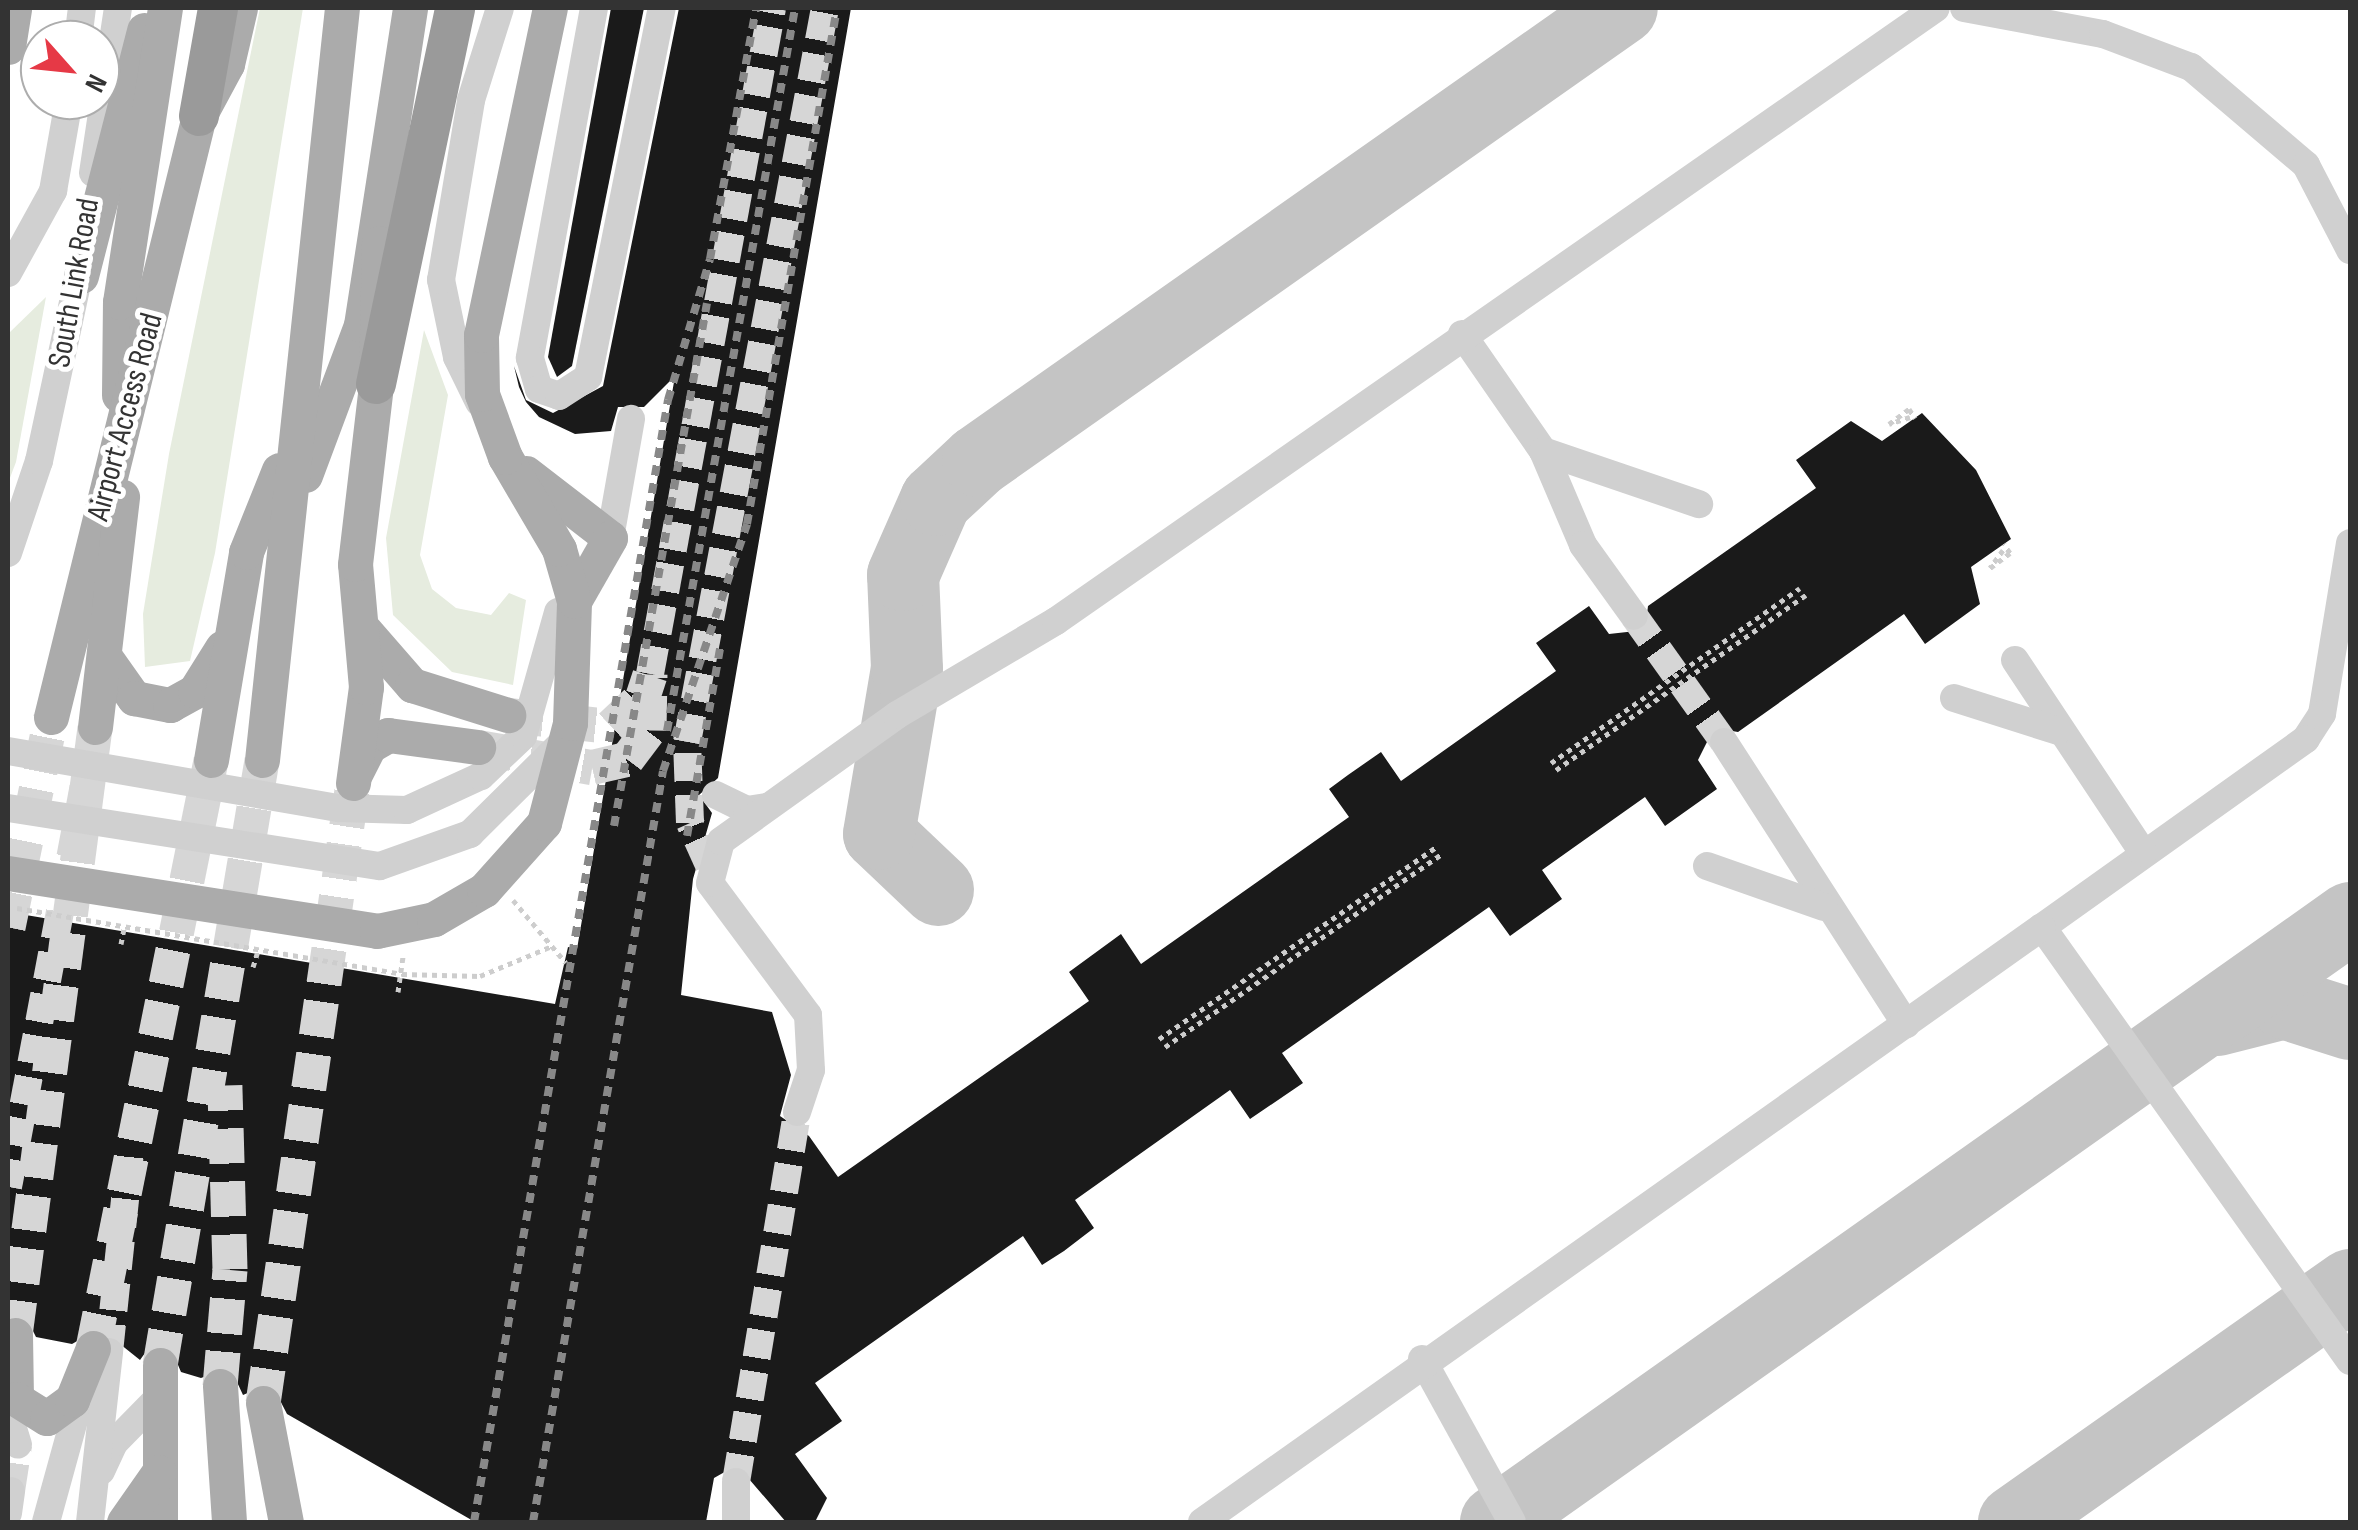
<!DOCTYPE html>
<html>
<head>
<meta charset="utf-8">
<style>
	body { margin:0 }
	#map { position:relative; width:2358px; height:1530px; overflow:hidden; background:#fff; font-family:"Sofia Sans Condensed",sans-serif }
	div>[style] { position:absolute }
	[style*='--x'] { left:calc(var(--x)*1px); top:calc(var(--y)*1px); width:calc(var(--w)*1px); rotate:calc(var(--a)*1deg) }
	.green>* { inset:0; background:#e6ecdf }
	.taxiway>* { height:72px; margin:-36px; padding:0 36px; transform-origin:36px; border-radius:36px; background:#c4c4c4 }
	.building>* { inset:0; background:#1a1a1a }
	.minor-tunnel>* { height:28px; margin-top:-14px; transform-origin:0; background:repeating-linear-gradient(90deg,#d6d6d6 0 28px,transparent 0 42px) }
	.major-tunnel>* { height:35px; margin-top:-17.5px; transform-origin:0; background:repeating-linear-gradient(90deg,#d6d6d6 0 35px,transparent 0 53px) }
	.path>* { height:5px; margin-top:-2.5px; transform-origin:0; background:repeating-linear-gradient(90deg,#cdcdcd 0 5px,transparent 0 10px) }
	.minor>* { height:28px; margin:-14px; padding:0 14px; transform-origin:14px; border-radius:14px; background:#d0d0d0 }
	.major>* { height:35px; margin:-17.5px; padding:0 17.5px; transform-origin:17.5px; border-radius:17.5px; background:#ababab }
	.highway>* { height:40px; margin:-20px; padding:0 20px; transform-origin:20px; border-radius:20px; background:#9a9a9a }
	.rail>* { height:8px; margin-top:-4px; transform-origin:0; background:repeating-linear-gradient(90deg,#888 0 10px,transparent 0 18px) }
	span { translate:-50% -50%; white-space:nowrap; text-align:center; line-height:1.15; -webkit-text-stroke:10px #fff; paint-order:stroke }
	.street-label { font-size:32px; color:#333 }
	.frame { position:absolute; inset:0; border:10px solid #333; pointer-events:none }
	.north { position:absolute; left:20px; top:20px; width:100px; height:100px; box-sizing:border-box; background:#fff; border:2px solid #adadad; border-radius:50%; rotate:117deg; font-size:28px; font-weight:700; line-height:40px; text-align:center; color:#333 }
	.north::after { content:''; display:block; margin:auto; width:35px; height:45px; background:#e63946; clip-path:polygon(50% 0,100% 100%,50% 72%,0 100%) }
</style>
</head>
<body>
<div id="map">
	<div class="green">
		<div style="clip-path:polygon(260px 8px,303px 8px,215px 553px,190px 661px,145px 667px,143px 614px,169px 454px)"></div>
		<div style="clip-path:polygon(46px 297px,16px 462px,8px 483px,8px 334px)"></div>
		<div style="clip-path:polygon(424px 330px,448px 395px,420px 555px,432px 589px,456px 608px,491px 615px,509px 593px,526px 600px,513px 685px,452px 672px,393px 615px,386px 538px)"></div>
	</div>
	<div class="taxiway">
		<div style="--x:938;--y:890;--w:81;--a:-136.5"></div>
		<div style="--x:879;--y:834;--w:167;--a:-80.4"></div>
		<div style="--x:907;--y:669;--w:94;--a:-92.4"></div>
		<div style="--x:903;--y:575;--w:82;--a:-66.3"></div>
		<div style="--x:936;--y:500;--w:57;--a:-42.9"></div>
		<div style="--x:978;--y:461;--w:787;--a:-35.12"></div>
		<div style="--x:2217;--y:1020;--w:69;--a:-14.2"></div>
		<div style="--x:2284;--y:1003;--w:69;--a:17.7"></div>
		<div style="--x:1496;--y:1522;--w:1046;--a:-35.27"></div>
		<div style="--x:2014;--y:1522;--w:411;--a:-35.2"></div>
	</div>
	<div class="building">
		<div style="clip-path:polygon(611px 8px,644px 8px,572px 366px,557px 377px,548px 357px)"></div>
		<div style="clip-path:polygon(679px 8px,851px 8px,718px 778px,699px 795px,712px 813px,693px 879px,681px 995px,772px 1012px,791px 1075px,780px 1116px,809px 1136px,838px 1177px,1089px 1001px,1069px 972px,1121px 934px,1141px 964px,1349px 817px,1329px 789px,1348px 775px,1381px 752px,1401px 781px,1556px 671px,1536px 643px,1589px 606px,1609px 634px,1645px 630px,1648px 606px,1816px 488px,1796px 460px,1851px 421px,1882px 441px,1922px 413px,1976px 470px,2011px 539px,1971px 567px,1980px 604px,1925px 644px,1904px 614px,1738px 732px,1714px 728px,1698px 760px,1717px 789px,1665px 826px,1645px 797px,1580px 843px,1542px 870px,1562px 899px,1510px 936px,1489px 907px,1282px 1053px,1303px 1083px,1250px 1119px,1230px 1090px,1075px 1200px,1094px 1228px,1064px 1251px,1042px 1265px,1023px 1236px,815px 1383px,842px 1421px,795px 1454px,827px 1498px,815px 1522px,786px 1522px,737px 1465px,714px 1478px,706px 1522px,475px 1522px,287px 1414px,271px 1383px,243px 1395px,230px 1367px,201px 1378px,181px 1372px,170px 1346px,150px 1346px,140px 1360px,100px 1328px,72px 1344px,36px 1337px,26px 1317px,8px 1316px,8px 912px,555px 1004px,568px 947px,577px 949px,675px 376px,644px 407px,618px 407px,611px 431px,575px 434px,539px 417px,526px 402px,519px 387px,514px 366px,526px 400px,553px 413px,603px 386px)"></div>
	</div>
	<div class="minor-tunnel">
		<div style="--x:1634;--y:616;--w:155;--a:54.5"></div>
		<div style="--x:650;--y:674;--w:677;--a:-79.62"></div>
		<div style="--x:709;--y:865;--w:46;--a:-114.3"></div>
		<div style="--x:690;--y:823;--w:81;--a:-92.1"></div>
		<div style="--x:687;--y:742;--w:747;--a:-79.35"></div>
		<div style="--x:8;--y:1187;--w:468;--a:-79.3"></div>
		<div style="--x:109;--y:1352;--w:201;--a:-84"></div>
		<div style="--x:736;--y:1482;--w:375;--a:-80.6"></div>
		<div style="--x:11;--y:1491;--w:47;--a:-81.3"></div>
	</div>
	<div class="major-tunnel">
		<div style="--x:508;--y:715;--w:104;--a:6.1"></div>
		<div style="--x:611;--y:726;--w:44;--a:-43.2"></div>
		<div style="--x:643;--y:696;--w:22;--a:-72"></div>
		<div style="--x:478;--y:747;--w:116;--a:10"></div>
		<div style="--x:592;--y:767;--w:36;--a:-13"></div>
		<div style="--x:627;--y:759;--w:36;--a:-53"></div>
		<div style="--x:649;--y:730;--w:56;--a:-89"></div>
		<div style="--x:8;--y:927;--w:214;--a:-78.4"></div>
		<div style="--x:15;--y:1335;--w:613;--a:-82.5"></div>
		<div style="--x:93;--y:1348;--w:600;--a:-78.65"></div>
		<div style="--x:160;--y:1365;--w:614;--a:-80.43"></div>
		<div style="--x:220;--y:1386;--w:117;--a:-85.1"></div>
		<div style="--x:230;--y:1269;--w:184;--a:-91.6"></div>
		<div style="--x:263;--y:1403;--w:626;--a:-81.74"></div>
	</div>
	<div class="path">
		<div style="--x:1910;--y:417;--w:22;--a:162"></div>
		<div style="--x:1889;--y:424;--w:25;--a:-37"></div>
		<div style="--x:1909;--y:409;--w:11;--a:56"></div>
		<div style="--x:2003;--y:550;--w:22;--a:126"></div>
		<div style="--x:1990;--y:568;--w:25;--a:-37"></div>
		<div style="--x:2010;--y:553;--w:11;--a:-124"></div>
		<div style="--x:1551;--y:763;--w:304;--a:-35.1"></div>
		<div style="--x:1556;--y:770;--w:305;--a:-35"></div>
		<div style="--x:513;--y:900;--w:82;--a:49.9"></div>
		<div style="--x:17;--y:908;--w:391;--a:9.7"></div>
		<div style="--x:402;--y:974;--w:78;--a:1.5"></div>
		<div style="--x:480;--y:976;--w:78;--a:-22.6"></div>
		<div style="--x:121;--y:944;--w:16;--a:-79"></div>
		<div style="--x:253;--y:967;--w:17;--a:-73"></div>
		<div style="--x:398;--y:992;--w:36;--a:-82"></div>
		<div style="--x:1159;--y:1039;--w:337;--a:-34.7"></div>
		<div style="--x:1165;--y:1047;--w:338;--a:-34.9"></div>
	</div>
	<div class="minor">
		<div style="--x:594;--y:8;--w:356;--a:100.4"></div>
		<div style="--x:530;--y:358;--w:32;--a:74"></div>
		<div style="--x:539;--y:389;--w:21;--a:19"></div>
		<div style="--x:559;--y:396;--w:35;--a:-33"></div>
		<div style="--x:588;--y:377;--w:376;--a:-78.7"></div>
		<div style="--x:1964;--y:8;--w:141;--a:10.6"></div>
		<div style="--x:2103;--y:34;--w:94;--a:20.6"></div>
		<div style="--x:2191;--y:67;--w:151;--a:40.4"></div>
		<div style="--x:2306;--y:165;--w:96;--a:62.6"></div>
		<div style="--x:78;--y:40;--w:32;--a:-83"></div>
		<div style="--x:93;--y:173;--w:167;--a:-81.4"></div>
		<div style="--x:8;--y:273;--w:94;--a:-61.2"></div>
		<div style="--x:53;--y:191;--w:92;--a:-80"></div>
		<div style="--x:1462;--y:334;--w:142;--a:55.3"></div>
		<div style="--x:1543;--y:451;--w:102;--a:66.9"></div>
		<div style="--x:1583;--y:545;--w:87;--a:54.3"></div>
		<div style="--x:479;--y:402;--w:50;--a:-116.1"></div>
		<div style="--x:457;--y:357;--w:79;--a:-101.7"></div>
		<div style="--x:441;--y:280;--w:182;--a:-80.5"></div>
		<div style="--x:471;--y:100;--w:96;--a:-72.5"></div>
		<div style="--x:1543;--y:451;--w:165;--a:18.8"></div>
		<div style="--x:610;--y:538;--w:121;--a:-80"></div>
		<div style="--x:2350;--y:543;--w:173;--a:99.3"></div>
		<div style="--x:2322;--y:714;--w:30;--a:123"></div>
		<div style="--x:2306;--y:739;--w:324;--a:144.5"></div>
		<div style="--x:2042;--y:927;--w:532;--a:54.64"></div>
		<div style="--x:8;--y:553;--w:97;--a:-71.4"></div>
		<div style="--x:39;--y:461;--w:211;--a:-77.9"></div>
		<div style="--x:2015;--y:660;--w:232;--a:56.4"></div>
		<div style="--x:1954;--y:698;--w:109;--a:17.6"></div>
		<div style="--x:1724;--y:742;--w:336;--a:57.2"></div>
		<div style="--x:8;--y:751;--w:336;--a:9.8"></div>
		<div style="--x:339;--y:808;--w:68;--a:1.7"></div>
		<div style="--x:407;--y:810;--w:81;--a:-24.7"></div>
		<div style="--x:481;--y:776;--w:58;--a:-43.6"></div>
		<div style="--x:523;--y:736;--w:129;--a:-74.2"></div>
		<div style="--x:716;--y:795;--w:34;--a:26"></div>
		<div style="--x:747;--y:810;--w:20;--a:-9"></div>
		<div style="--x:8;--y:808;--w:376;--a:8.9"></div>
		<div style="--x:380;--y:866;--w:96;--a:-19.6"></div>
		<div style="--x:470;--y:834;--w:135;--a:-44.7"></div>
		<div style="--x:1707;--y:866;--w:124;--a:19.3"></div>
		<div style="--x:797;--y:1112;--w:44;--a:-71.6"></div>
		<div style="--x:811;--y:1070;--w:55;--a:-93.1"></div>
		<div style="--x:808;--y:1015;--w:164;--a:-126.6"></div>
		<div style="--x:710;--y:883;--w:43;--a:-75.3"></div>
		<div style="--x:721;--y:841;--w:216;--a:-35.6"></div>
		<div style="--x:897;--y:715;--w:185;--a:-30.6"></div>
		<div style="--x:1056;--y:621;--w:1072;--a:-34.86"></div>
		<div style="--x:1422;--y:1359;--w:186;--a:61.1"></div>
		<div style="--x:8;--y:1412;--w:34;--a:73"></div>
		<div style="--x:101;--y:1471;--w:31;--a:-65"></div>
		<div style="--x:114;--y:1443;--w:63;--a:-45.6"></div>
		<div style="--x:8;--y:1513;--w:22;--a:-82"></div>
		<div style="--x:46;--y:1522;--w:143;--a:-74.6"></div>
		<div style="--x:90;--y:1522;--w:171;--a:-83.6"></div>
		<div style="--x:736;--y:1522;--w:40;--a:-90"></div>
		<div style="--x:1202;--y:1522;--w:1029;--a:-35.31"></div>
	</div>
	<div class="major">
		<div style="--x:8;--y:47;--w:39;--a:-81"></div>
		<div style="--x:81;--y:276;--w:254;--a:-75.6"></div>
		<div style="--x:119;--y:395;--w:93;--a:-89.4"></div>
		<div style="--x:120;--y:302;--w:297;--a:-81.3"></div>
		<div style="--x:526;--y:473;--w:106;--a:37.7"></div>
		<div style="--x:610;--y:538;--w:73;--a:119.7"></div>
		<div style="--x:305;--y:475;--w:160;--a:-69.5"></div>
		<div style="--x:361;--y:325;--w:321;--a:-81.2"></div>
		<div style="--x:365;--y:631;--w:72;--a:49"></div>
		<div style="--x:412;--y:685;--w:101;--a:17.4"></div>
		<div style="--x:107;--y:660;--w:47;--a:54.6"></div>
		<div style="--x:134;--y:698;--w:37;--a:11"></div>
		<div style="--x:170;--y:705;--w:29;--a:-29"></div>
		<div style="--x:195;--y:691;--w:51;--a:-57.9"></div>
		<div style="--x:51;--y:717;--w:619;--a:-76.17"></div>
		<div style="--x:199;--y:116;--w:59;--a:-61.7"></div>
		<div style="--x:227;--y:64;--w:57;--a:-76.9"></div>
		<div style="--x:95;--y:727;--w:232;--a:-83.3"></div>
		<div style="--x:211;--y:760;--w:211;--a:-80.4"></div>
		<div style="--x:246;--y:552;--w:88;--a:-68.1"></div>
		<div style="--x:262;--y:760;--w:756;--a:-83.93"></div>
		<div style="--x:356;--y:772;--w:29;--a:-63"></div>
		<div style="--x:369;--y:746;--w:22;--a:-30"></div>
		<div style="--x:388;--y:735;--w:91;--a:7.6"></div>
		<div style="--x:353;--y:783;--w:97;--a:-82.3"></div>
		<div style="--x:366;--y:687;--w:123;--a:-95.1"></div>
		<div style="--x:355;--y:564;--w:181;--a:-83.3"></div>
		<div style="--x:376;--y:384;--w:141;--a:-88.8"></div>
		<div style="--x:8;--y:873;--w:374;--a:8.9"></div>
		<div style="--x:377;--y:931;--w:58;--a:-11.9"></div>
		<div style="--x:434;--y:919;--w:58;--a:-30.1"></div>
		<div style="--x:484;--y:890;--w:90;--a:-48.2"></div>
		<div style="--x:544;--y:823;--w:103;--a:-75.4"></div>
		<div style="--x:570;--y:723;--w:122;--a:-88.1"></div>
		<div style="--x:574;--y:601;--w:54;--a:-106.1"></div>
		<div style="--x:559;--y:549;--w:107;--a:-120.4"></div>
		<div style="--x:505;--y:457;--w:67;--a:-110.1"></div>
		<div style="--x:482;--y:394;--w:59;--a:-91"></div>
		<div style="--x:481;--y:335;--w:334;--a:-78.1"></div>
		<div style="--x:15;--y:1335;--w:64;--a:89.1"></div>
		<div style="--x:16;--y:1399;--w:36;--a:32"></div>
		<div style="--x:47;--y:1418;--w:31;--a:-36"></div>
		<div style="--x:72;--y:1400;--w:56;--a:-68"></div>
		<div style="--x:160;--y:1365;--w:157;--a:90"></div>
		<div style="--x:220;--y:1386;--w:136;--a:86.2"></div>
		<div style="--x:263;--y:1403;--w:121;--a:79.1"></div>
		<div style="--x:124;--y:1522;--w:61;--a:-55"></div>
	</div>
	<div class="highway">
		<div style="--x:199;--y:116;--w:110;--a:-80"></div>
		<div style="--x:376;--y:384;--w:384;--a:-78.1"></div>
	</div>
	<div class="rail">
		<div style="--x:667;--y:731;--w:734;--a:-79.96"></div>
		<div style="--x:614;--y:826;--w:531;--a:-79.92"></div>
		<div style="--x:687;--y:836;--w:191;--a:-80"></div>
		<div style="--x:474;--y:1522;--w:1139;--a:-80.19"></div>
		<div style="--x:668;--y:400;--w:147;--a:-73.4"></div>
		<div style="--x:710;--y:259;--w:255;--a:-79.6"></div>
		<div style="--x:533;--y:1522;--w:762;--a:-80.18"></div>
		<div style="--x:663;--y:771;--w:261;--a:-71.2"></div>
		<div style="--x:747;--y:524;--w:524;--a:-80.11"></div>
	</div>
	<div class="street-label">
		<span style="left:75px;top:283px;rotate:-80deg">South Link Road</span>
		<span style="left:126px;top:417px;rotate:-75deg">Airport Access Road</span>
	</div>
	<div class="frame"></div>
	<div class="north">N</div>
</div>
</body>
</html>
